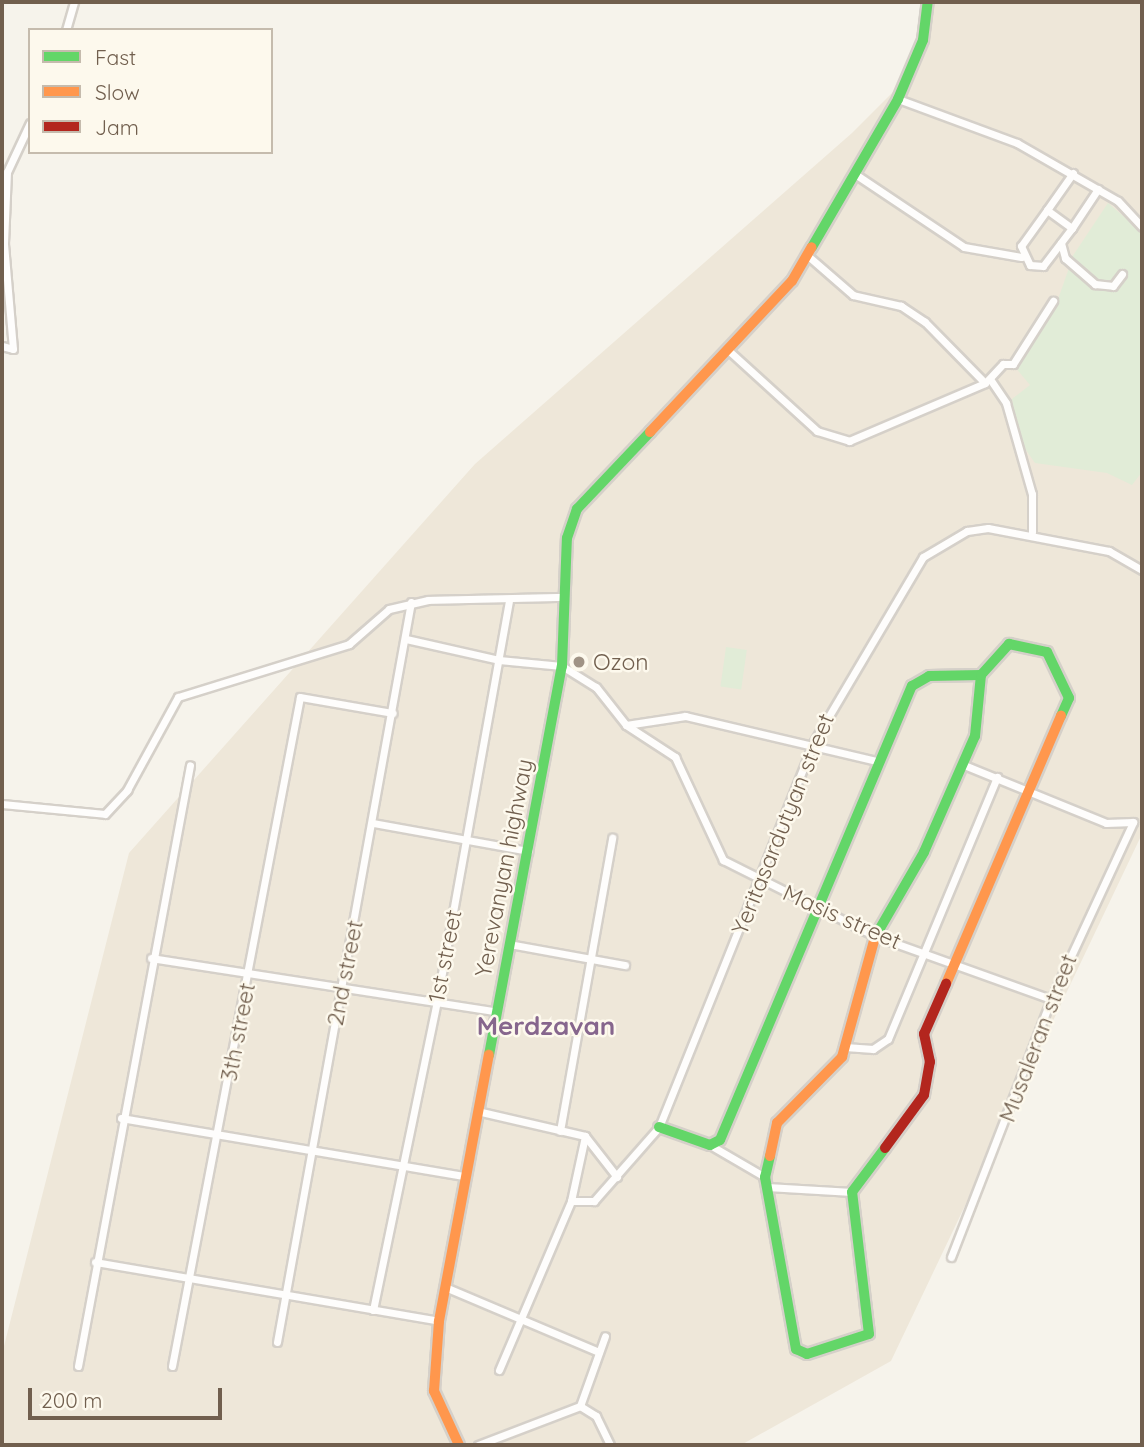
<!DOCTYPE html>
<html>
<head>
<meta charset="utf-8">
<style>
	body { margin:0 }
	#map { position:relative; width:1144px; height:1447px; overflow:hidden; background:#f6f3eb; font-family:Quicksand,sans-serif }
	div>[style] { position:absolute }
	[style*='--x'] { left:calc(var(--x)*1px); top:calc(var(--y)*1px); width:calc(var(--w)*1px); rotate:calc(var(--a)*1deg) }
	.residential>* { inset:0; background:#eee7d9 }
	.green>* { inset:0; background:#e1ecd7; transform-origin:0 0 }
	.roads { filter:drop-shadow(2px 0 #d5d0c9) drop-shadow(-2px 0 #d5d0c9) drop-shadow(0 2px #d5d0c9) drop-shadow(0 -2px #d5d0c9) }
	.street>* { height:7px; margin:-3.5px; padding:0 3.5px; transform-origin:3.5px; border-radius:3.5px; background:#fefdfc }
	.fast>* { height:10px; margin:-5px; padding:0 5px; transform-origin:5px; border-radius:5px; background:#63d668 }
	.slow>* { height:10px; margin:-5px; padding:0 5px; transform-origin:5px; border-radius:5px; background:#ff974d }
	.jam>* { height:10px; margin:-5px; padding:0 5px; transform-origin:5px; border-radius:5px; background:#b3261e }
	.dots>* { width:19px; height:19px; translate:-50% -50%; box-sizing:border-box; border:4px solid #fdf9ed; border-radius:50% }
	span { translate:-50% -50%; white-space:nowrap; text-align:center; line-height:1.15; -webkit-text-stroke:5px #fdf9ed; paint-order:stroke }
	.poi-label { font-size:23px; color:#715f4e }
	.left { translate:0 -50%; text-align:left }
	.street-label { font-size:23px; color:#715f4e }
	.quarter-label { font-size:26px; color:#86668d; font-weight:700 }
	.frame { position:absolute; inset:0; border:4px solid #715f4e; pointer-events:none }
	.legend { position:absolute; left:28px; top:28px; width:245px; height:126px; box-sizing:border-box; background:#fdf9ed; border:2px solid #c5bbad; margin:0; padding:9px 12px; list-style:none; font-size:21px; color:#715f4e }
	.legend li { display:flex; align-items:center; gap:14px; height:35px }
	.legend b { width:35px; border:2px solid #c5bbad }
	.scale { position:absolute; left:28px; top:1388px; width:194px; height:32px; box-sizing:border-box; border:4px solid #715f4e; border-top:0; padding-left:9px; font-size:21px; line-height:24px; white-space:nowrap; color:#715f4e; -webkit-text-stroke:5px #fdf9ed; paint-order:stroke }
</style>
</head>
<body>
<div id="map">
	<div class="residential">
		<div style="clip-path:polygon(924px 2px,1142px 2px,1142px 834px,891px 1361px,741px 1445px,2px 1445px,2px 1354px,129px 853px,475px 464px,852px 133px,918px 67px)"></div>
	</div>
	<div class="green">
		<div style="clip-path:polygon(1108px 203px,1142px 232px,1142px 472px,1132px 485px,1107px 473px,1035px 463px,1019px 440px,1012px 399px,1030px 385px,1015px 367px,1056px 305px,1069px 268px,1094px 285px,1111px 284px,1094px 280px,1072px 257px)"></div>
		<div style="left:726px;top:647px;width:21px;height:40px;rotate:8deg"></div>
	</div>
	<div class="roads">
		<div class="street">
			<div style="--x:66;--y:30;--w:29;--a:-74"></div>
			<div style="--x:898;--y:99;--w:127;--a:20.3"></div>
			<div style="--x:1017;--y:143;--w:116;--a:29.9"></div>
			<div style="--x:1118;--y:201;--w:35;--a:47"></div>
			<div style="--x:1073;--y:173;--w:45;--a:125.1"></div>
			<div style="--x:1047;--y:210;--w:31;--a:36"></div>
			<div style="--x:1072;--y:228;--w:47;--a:-56.3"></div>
			<div style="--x:855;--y:174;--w:131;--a:33.8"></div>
			<div style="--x:964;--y:247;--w:58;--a:10"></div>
			<div style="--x:1047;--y:210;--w:44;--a:125.8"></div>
			<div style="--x:1021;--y:246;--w:21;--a:65"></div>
			<div style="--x:1030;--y:265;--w:13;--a:4"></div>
			<div style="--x:1043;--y:266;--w:48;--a:-52.7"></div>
			<div style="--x:1061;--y:243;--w:16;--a:75"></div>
			<div style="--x:1065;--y:258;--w:40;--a:41"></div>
			<div style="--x:1095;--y:284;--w:18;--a:6"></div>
			<div style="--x:1113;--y:286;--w:15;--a:-53"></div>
			<div style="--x:2;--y:346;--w:11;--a:15"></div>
			<div style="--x:13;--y:349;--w:106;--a:-94.9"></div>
			<div style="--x:4;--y:243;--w:71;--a:-87.6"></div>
			<div style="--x:7;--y:172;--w:54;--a:-64.9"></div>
			<div style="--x:727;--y:349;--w:122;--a:42.3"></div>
			<div style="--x:817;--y:431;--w:34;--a:17"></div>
			<div style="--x:849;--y:441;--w:148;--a:-23.1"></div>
			<div style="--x:985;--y:383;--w:86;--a:-134.5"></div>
			<div style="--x:925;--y:322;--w:29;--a:-146"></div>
			<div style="--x:901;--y:306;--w:49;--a:-167.1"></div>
			<div style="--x:853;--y:295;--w:60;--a:-139.1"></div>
			<div style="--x:990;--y:379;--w:29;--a:56"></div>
			<div style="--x:1006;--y:403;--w:95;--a:74.1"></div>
			<div style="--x:1032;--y:494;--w:38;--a:90"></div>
			<div style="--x:988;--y:380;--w:22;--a:-47"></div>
			<div style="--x:1003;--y:364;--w:10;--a:0"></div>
			<div style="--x:1013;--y:364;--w:75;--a:-57.6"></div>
			<div style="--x:406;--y:639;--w:95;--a:12.7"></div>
			<div style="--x:499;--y:660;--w:63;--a:5.4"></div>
			<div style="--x:562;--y:666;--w:40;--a:32"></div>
			<div style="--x:596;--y:687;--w:48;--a:51.7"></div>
			<div style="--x:626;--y:725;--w:59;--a:33.1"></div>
			<div style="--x:675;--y:757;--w:114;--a:65"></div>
			<div style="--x:723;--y:860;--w:170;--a:26.6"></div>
			<div style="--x:875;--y:936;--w:187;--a:19.7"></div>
			<div style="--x:626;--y:725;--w:60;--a:-8.7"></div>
			<div style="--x:685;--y:716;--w:197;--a:13.2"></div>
			<div style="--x:964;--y:765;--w:153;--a:22.2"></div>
			<div style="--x:1106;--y:823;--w:27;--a:-2"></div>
			<div style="--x:2;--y:804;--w:103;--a:5.5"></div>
			<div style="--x:105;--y:814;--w:33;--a:-47"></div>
			<div style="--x:127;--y:790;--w:106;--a:-61.3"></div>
			<div style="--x:178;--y:697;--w:179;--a:-17.2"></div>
			<div style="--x:349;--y:644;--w:53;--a:-41.2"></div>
			<div style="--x:389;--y:609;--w:40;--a:-13"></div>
			<div style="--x:428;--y:600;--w:136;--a:-1.3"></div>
			<div style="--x:373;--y:823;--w:158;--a:10.2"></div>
			<div style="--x:509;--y:944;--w:118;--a:10.3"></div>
			<div style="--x:151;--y:958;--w:347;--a:8.8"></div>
			<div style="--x:845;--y:1047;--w:28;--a:4"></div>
			<div style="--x:873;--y:1049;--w:18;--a:-34"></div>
			<div style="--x:888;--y:1039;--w:284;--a:-67.4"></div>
			<div style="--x:477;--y:1111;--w:111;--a:13"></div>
			<div style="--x:585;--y:1136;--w:52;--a:52"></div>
			<div style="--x:121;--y:1118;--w:349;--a:9.6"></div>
			<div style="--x:560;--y:1131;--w:298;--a:-79.9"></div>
			<div style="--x:710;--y:1145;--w:64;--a:30.2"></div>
			<div style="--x:767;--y:1187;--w:85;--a:3.4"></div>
			<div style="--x:571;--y:1201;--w:23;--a:0"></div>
			<div style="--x:594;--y:1201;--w:98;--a:-48.7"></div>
			<div style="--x:659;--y:1127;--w:414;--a:-68.1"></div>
			<div style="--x:813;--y:743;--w:216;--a:-59.4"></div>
			<div style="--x:923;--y:557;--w:51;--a:-30.6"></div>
			<div style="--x:967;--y:531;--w:21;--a:-8"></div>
			<div style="--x:988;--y:528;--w:123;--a:10.8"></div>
			<div style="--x:1109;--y:551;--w:38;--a:30"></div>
			<div style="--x:951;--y:1257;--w:277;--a:-68.8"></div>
			<div style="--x:1051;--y:999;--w:195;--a:-65.1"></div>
			<div style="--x:95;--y:1262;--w:349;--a:9.7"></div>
			<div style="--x:445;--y:1287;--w:167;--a:22.9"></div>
			<div style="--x:373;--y:1310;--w:316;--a:-78.3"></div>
			<div style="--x:437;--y:1001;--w:406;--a:-79.8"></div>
			<div style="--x:277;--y:1342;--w:752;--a:-79.74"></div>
			<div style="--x:78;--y:1366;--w:611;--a:-79.44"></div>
			<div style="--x:172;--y:1366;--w:681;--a:-79.17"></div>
			<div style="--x:300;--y:697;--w:94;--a:9.8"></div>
			<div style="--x:499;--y:1370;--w:184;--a:-66.9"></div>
			<div style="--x:571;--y:1201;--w:66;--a:-77.8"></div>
			<div style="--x:580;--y:1406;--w:19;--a:32"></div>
			<div style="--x:596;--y:1416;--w:32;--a:64"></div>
			<div style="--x:478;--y:1445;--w:109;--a:-20.9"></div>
			<div style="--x:580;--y:1406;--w:74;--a:-70.3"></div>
		</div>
		<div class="fast">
			<div style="--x:812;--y:247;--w:171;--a:-59.8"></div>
			<div style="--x:898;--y:99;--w:64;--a:-67"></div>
			<div style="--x:923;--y:40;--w:38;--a:-83"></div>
			<div style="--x:875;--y:937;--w:98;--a:-60"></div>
			<div style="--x:924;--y:852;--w:127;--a:-66.3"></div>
			<div style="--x:975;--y:736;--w:61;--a:-84.4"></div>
			<div style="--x:489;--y:1055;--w:396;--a:-79.4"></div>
			<div style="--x:562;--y:666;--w:128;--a:-87.8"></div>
			<div style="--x:567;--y:538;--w:31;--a:-71"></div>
			<div style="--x:577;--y:509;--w:106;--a:-46.5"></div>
			<div style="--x:659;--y:1127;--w:54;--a:19.4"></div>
			<div style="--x:710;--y:1145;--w:11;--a:-27"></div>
			<div style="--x:720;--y:1140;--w:493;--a:-67.1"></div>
			<div style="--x:912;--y:686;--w:20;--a:-30"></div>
			<div style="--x:929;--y:676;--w:52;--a:-1.1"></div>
			<div style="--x:981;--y:675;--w:42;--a:-47.9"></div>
			<div style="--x:1009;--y:644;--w:39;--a:12"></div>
			<div style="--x:1047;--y:652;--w:51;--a:64.4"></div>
			<div style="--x:1069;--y:698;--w:20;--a:114"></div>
			<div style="--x:770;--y:1156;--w:22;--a:103"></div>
			<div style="--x:765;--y:1177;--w:175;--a:79.8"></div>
			<div style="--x:796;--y:1349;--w:12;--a:24"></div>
			<div style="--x:807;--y:1354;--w:65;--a:-17.9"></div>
			<div style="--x:869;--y:1334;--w:143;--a:-96.8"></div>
			<div style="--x:852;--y:1192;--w:55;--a:-53.1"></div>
		</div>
		<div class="slow">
			<div style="--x:650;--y:432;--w:207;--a:-46.8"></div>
			<div style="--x:792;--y:281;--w:39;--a:-60"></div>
			<div style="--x:946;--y:984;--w:292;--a:-66.8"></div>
			<div style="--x:770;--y:1156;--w:34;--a:-78"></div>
			<div style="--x:777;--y:1123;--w:93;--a:-45.4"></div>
			<div style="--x:842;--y:1057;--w:124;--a:-74.6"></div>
			<div style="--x:459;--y:1445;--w:60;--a:-114.8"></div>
			<div style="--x:434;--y:1391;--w:70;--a:-85.9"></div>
			<div style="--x:439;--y:1321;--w:271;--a:-79.4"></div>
		</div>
		<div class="jam">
			<div style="--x:885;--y:1148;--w:66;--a:-53.7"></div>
			<div style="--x:924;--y:1095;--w:34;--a:-80"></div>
			<div style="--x:930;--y:1062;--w:29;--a:-102"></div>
			<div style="--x:924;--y:1034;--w:55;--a:-66.3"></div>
		</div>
	</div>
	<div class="dots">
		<div style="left:579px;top:662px;background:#a09385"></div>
	</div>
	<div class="poi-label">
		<span class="left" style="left:593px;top:662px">Ozon</span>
	</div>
	<div class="street-label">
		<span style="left:783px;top:824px;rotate:-68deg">Yeritasardutyan street</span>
		<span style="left:504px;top:868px;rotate:-79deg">Yerevanyan highway</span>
		<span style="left:842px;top:917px;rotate:24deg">Masis street</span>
		<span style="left:445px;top:956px;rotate:-79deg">1st street</span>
		<span style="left:345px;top:973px;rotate:-79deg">2nd street</span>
		<span style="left:238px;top:1032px;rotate:-79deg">3th street</span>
		<span style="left:1038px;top:1038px;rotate:-69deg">Musaleran street</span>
	</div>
	<div class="quarter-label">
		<span style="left:546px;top:1026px">Merdzavan</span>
	</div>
	<div class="frame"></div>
	<ul class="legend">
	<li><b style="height:9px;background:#63d668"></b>Fast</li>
	<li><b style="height:9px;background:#ff974d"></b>Slow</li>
	<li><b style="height:9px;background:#b3261e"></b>Jam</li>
	</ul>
	<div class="scale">200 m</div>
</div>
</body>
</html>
